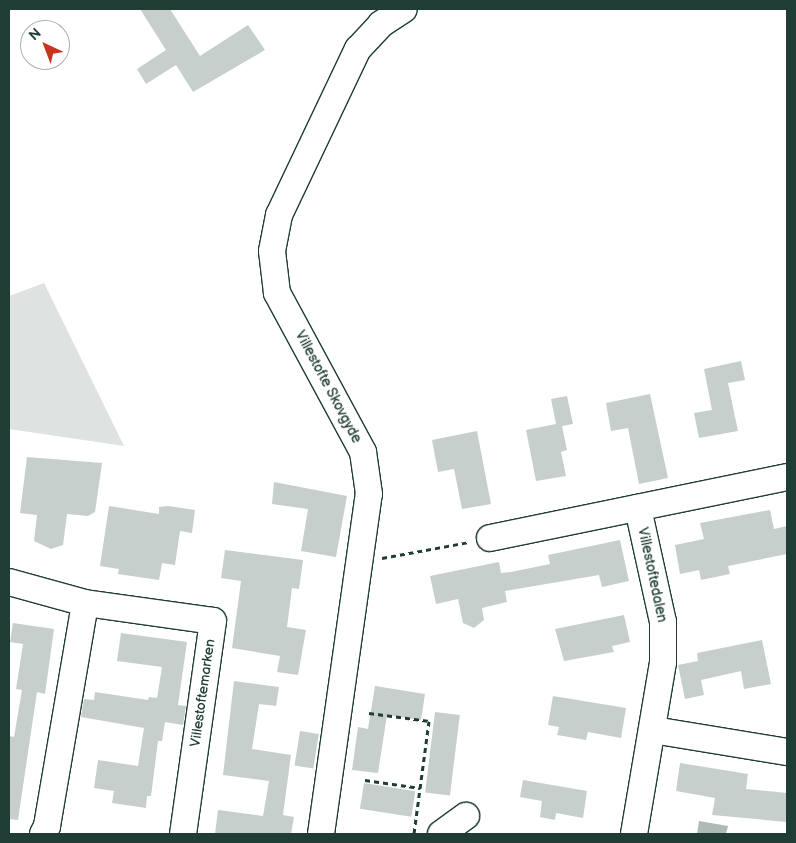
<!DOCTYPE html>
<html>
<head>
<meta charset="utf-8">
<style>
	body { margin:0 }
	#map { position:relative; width:796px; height:843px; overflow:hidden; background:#fff; font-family:"Balsamiq Sans",sans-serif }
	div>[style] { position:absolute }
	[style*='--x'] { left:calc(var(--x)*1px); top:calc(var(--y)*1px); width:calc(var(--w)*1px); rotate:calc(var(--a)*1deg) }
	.green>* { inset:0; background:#dee3e2 }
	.water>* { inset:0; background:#afbab7 }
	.building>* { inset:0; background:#c7cfcc; transform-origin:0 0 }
	.path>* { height:3px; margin-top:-1.5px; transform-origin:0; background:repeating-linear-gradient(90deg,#1f3d34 0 5px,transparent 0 9px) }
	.roads { filter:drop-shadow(1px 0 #1f3d34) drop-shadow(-1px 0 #1f3d34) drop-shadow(0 1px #1f3d34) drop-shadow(0 -1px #1f3d34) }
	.minor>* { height:26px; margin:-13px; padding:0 13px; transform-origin:13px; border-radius:13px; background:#fff }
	span { translate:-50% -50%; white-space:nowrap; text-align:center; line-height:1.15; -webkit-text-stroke:4px #fff; paint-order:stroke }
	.street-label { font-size:14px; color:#1f3d34 }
	.frame { position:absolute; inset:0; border:10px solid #1f3d34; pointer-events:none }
	.north { position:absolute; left:20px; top:20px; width:50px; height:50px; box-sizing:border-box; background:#fff; border:1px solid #a5b1ae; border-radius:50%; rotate:317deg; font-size:14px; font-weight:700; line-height:20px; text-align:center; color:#1f3d34 }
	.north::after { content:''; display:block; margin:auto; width:18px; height:22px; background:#c8321e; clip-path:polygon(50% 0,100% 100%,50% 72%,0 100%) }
</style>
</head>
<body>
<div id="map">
	<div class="green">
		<div style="clip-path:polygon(44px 283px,124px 446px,9px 429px,9px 296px)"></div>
	</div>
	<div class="water">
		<div style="clip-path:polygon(699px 821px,728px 826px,726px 834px,697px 834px)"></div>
	</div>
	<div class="building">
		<div style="clip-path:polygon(140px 9px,170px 9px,200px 56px,248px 25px,265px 50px,193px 92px,176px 65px,146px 84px,137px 69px,166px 50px)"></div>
		<div style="clip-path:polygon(741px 361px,745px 380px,728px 383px,738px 431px,699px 438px,694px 413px,712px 410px,704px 369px)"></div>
		<div style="clip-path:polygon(650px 394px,668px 478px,639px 484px,628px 428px,611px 431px,606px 403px)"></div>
		<div style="clip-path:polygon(567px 396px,573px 424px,562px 426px,567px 450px,561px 452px,566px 476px,536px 481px,526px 430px,556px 424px,551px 399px)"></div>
		<div style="clip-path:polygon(477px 431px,491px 504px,462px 509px,454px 469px,438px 472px,432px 440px)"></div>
		<div style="clip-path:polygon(27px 457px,102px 463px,95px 512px,88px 516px,67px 514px,63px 545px,51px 549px,34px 541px,37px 515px,20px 513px)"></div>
		<div style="clip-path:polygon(274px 482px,347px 496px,336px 557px,301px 551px,308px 509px,272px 504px)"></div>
		<div style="clip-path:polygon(109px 506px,159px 514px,159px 507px,168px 506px,195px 510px,192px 533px,180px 531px,175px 565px,162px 563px,159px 580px,118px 574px,119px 569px,100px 566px)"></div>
		<div style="clip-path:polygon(770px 510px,774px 529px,787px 526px,787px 554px,728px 566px,730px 574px,701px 580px,699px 570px,680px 574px,675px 545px,704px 539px,700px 523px)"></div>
		<div style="clip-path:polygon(620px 540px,629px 581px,602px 587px,599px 575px,505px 591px,507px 602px,482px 608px,484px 620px,474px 628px,463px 623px,458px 599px,436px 604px,430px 576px,499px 562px,501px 573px,511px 572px,550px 564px,548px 555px)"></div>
		<div style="clip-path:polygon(225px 550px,303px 560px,299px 589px,292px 588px,287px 627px,306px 630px,298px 675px,277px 672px,280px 656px,232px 648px,241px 581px,221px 578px)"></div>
		<div style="clip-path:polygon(624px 615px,630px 642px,612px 646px,614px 652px,564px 661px,555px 629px)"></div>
		<div style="clip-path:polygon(13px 623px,54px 629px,45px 694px,37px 692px,18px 820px,9px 819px,9px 736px,14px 737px,22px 690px,16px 689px,23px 644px,10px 642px)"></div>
		<div style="clip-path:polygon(121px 633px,187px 642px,178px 705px,186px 706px,183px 725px,165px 722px,162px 741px,158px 741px,151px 796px,147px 796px,146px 808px,112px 803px,114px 791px,94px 788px,98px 760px,138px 766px,144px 728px,81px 717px,84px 699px,94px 700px,95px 692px,148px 700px,149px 697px,157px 698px,162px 667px,117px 661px)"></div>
		<div style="clip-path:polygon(762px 640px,771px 684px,744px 689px,741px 671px,701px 680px,704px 695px,685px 699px,678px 665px,698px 661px,697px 653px)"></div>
		<div style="clip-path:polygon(234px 681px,279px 687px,276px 706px,259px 704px,252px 749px,291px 755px,283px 815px,294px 817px,291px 834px,215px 834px,218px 810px,263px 816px,269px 781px,223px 775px)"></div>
		<div style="clip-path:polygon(375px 686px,425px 694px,421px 720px,387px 715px,378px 773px,352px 770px,358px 727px,368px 729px)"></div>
		<div style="clip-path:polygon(553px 696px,626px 708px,621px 738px,588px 732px,586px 740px,557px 735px,559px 727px,548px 725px)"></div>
		<div style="left:435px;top:712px;width:25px;height:81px;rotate:7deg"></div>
		<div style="left:300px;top:731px;width:19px;height:35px;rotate:9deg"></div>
		<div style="clip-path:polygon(680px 763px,748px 774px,746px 789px,787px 793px,787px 822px,712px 815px,715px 798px,676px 791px)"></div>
		<div style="clip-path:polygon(523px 780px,587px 791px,583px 818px,556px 813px,555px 820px,540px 817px,542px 801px,520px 797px)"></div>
		<div style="left:364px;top:783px;width:52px;height:26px;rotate:9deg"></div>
	</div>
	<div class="path">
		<div style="--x:382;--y:558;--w:88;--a:-10.4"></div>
		<div style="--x:369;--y:713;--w:61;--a:7.6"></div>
		<div style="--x:429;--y:721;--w:114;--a:97.6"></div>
		<div style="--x:365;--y:780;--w:56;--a:8.3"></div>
	</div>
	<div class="roads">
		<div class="minor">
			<div style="--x:490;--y:538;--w:303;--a:-11.6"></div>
			<div style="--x:9;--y:582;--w:79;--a:15.4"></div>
			<div style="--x:85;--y:603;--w:129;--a:8"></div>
			<div style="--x:213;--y:621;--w:215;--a:98"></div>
			<div style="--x:653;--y:730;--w:136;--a:9.3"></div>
			<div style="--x:43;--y:834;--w:9;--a:-63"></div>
			<div style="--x:47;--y:826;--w:226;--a:-80.3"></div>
			<div style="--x:321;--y:834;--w:343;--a:-82"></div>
			<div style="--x:369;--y:494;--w:42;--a:-98.1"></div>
			<div style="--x:363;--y:452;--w:181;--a:-118.4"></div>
			<div style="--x:277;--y:293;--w:42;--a:-96.8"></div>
			<div style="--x:272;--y:251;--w:37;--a:-79"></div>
			<div style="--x:279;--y:215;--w:184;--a:-64.6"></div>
			<div style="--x:358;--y:49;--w:34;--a:-47"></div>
			<div style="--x:381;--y:24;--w:27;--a:-33"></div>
			<div style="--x:441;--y:834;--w:31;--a:-36"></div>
			<div style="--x:634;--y:834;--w:174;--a:-80.4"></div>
			<div style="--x:663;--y:662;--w:40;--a:-90"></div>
			<div style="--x:663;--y:622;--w:117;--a:-102.4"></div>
		</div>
	</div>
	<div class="street-label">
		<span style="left:328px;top:387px;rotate:62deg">Villestofte Skovgyde</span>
		<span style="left:652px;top:575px;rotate:78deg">Villestoftedalen</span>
		<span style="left:203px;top:693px;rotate:-82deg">Villestoftemarken</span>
	</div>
	<div class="frame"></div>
	<div class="north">N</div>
</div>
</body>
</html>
